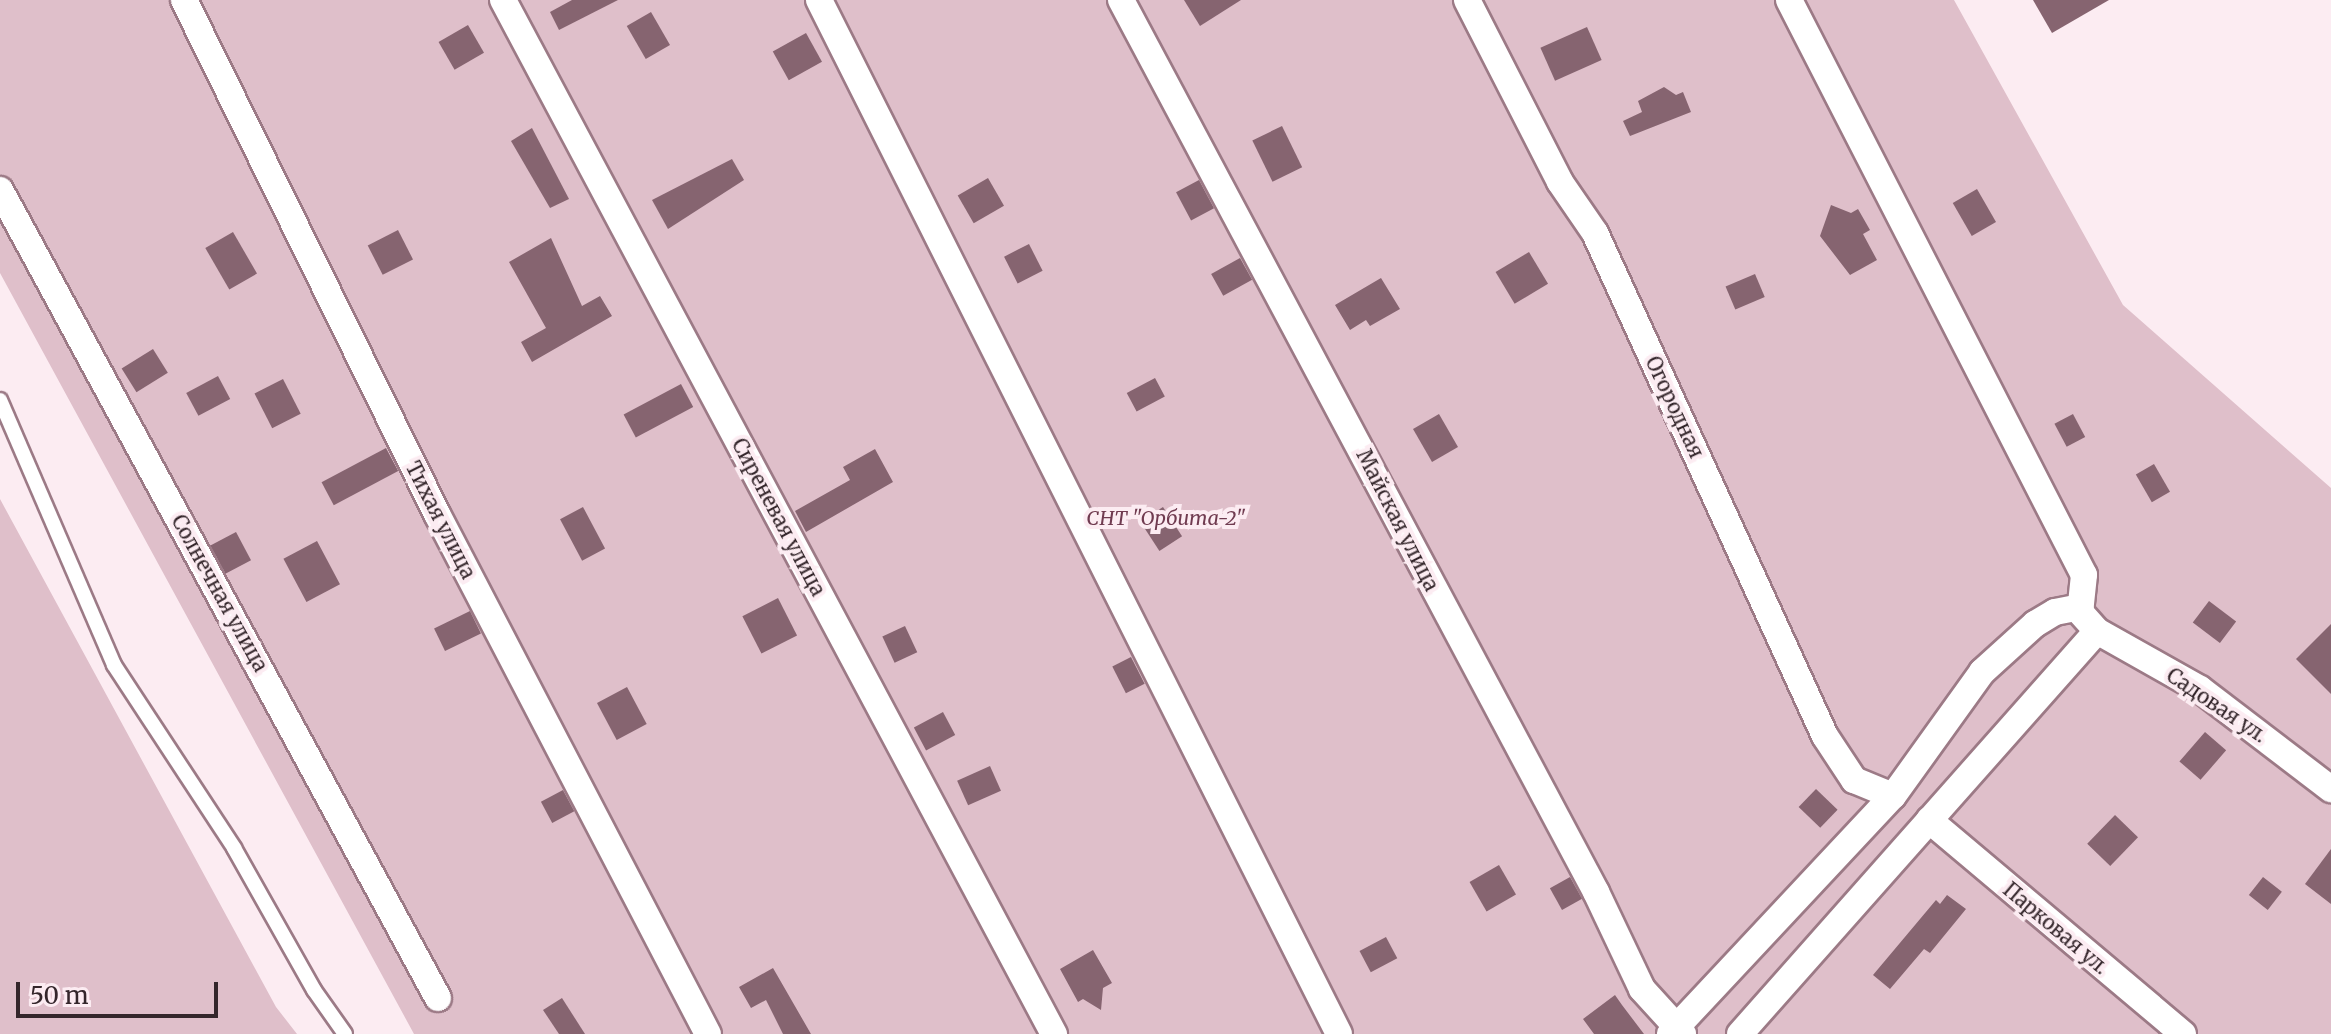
<!DOCTYPE html>
<html>
<head>
<meta charset="utf-8">
<style>
	body { margin:0 }
	#map { position:relative; width:2331px; height:1034px; overflow:hidden; background:#fcecf2; font-family:Merriweather,serif }
	div>[style] { position:absolute }
	[style*='--x'] { left:calc(var(--x)*1px); top:calc(var(--y)*1px); width:calc(var(--w)*1px); rotate:calc(var(--a)*1deg) }
	.green>* { inset:0; background:#dfbfca }
	.building>* { inset:0; background:#866470; transform-origin:0 0 }
	.roads { filter:drop-shadow(2px 0 #9c7a86) drop-shadow(-2px 0 #9c7a86) drop-shadow(0 2px #9c7a86) drop-shadow(0 -2px #9c7a86) }
	.lane>* { height:14px; margin:-7px; padding:0 7px; transform-origin:7px; border-radius:7px; background:#fff }
	.street>* { height:26px; margin:-13px; padding:0 13px; transform-origin:13px; border-radius:13px; background:#fff }
	span { translate:-50% -50%; white-space:nowrap; text-align:center; line-height:1.15; -webkit-text-stroke:8px #fcecf2; paint-order:stroke }
	.street-label { font-size:20px; color:#34262b }
	.park-label { font-size:20px; color:#703b50; font-style:italic }
	.scale { position:absolute; left:16px; top:982px; width:202px; height:36px; box-sizing:border-box; border:4px solid #34262b; border-top:0; padding-left:10px; font-size:24px; line-height:28px; white-space:nowrap; color:#34262b; -webkit-text-stroke:6px #fcecf2; paint-order:stroke }
</style>
</head>
<body>
<div id="map">
	<div class="green">
		<div style="clip-path:polygon(0 0,1954px 0,2123px 305px,2331px 488px,2331px 1034px,414px 1034px,0 273px)"></div>
		<div style="clip-path:polygon(0 499px,276px 1007px,297px 1034px,0 1034px)"></div>
	</div>
	<div class="building">
		<div style="clip-path:polygon(572px 0,618px 0,559px 30px,550px 12px)"></div>
		<div style="clip-path:polygon(1184px 0,1241px 0,1200px 26px)"></div>
		<div style="clip-path:polygon(2033px 0,2109px 0,2052px 33px)"></div>
		<div style="left:651px;top:12px;width:38px;height:28px;rotate:60deg"></div>
		<div style="left:468px;top:25px;width:32px;height:34px;rotate:60deg"></div>
		<div style="left:1587px;top:27px;width:36px;height:51px;rotate:66deg"></div>
		<div style="left:806px;top:33px;width:33px;height:38px;rotate:61deg"></div>
		<div style="clip-path:polygon(1664px 87px,1676px 95px,1683px 92px,1691px 112px,1630px 136px,1623px 121px,1642px 112px,1638px 101px)"></div>
		<div style="left:1282px;top:126px;width:46px;height:33px;rotate:64deg"></div>
		<div style="clip-path:polygon(532px 128px,569px 199px,550px 208px,511px 141px)"></div>
		<div style="clip-path:polygon(732px 159px,744px 180px,668px 229px,652px 200px)"></div>
		<div style="left:988px;top:178px;width:32px;height:35px;rotate:60deg"></div>
		<div style="left:1199px;top:180px;width:32px;height:26px;rotate:62deg"></div>
		<div style="left:1977px;top:189px;width:38px;height:28px;rotate:60deg"></div>
		<div style="clip-path:polygon(1831px 205px,1851px 213px,1858px 209px,1870px 230px,1863px 234px,1877px 260px,1850px 275px,1820px 236px)"></div>
		<div style="left:398px;top:230px;width:33px;height:34px;rotate:63deg"></div>
		<div style="left:233px;top:232px;width:48px;height:32px;rotate:60deg"></div>
		<div style="clip-path:polygon(551px 238px,582px 306px,600px 296px,612px 316px,532px 362px,521px 342px,546px 328px,509px 262px)"></div>
		<div style="left:1029px;top:244px;width:30px;height:28px;rotate:63deg"></div>
		<div style="left:1529px;top:252px;width:37px;height:39px;rotate:59deg"></div>
		<div style="left:1240px;top:258px;width:25px;height:33px;rotate:61deg"></div>
		<div style="left:1755px;top:274px;width:25px;height:32px;rotate:67deg"></div>
		<div style="clip-path:polygon(1381px 278px,1400px 309px,1370px 326px,1366px 320px,1350px 330px,1335px 305px)"></div>
		<div style="left:153px;top:349px;width:28px;height:37px;rotate:58deg"></div>
		<div style="left:218px;top:376px;width:26px;height:36px;rotate:62deg"></div>
		<div style="left:1155px;top:378px;width:21px;height:32px;rotate:62deg"></div>
		<div style="left:283px;top:379px;width:39px;height:32px;rotate:63deg"></div>
		<div style="left:681px;top:384px;width:26px;height:65px;rotate:62deg"></div>
		<div style="left:1439px;top:414px;width:38px;height:30px;rotate:60deg"></div>
		<div style="left:2073px;top:414px;width:26px;height:21px;rotate:62deg"></div>
		<div style="left:386px;top:448px;width:26px;height:73px;rotate:62deg"></div>
		<div style="clip-path:polygon(875px 449px,893px 482px,806px 532px,795px 511px,850px 480px,843px 467px)"></div>
		<div style="left:2154px;top:464px;width:32px;height:21px;rotate:60deg"></div>
		<div style="left:583px;top:507px;width:47px;height:26px;rotate:62deg"></div>
		<div style="left:1163px;top:507px;width:35px;height:27px;rotate:57deg"></div>
		<div style="left:236px;top:532px;width:32px;height:29px;rotate:62deg"></div>
		<div style="left:317px;top:541px;width:49px;height:38px;rotate:62deg"></div>
		<div style="left:778px;top:598px;width:42px;height:40px;rotate:63deg"></div>
		<div style="left:2209px;top:601px;width:34px;height:27px;rotate:37deg"></div>
		<div style="left:470px;top:611px;width:25px;height:40px;rotate:64deg"></div>
		<div style="clip-path:polygon(2331px 624px,2331px 694px,2296px 659px)"></div>
		<div style="left:905px;top:626px;width:29px;height:25px;rotate:65deg"></div>
		<div style="left:1131px;top:657px;width:30px;height:21px;rotate:63deg"></div>
		<div style="left:627px;top:687px;width:42px;height:34px;rotate:62deg"></div>
		<div style="left:943px;top:712px;width:26px;height:33px;rotate:62deg"></div>
		<div style="left:2205px;top:732px;width:28px;height:39px;rotate:41deg"></div>
		<div style="left:990px;top:766px;width:27px;height:36px;rotate:66deg"></div>
		<div style="left:1816px;top:789px;width:30px;height:25px;rotate:44deg"></div>
		<div style="left:563px;top:790px;width:24px;height:25px;rotate:62deg"></div>
		<div style="left:2115px;top:815px;width:32px;height:40px;rotate:44deg"></div>
		<div style="clip-path:polygon(2331px 849px,2331px 904px,2305px 884px)"></div>
		<div style="left:1499px;top:865px;width:34px;height:34px;rotate:60deg"></div>
		<div style="left:1570px;top:877px;width:25px;height:23px;rotate:61deg"></div>
		<div style="left:2263px;top:877px;width:24px;height:23px;rotate:38deg"></div>
		<div style="clip-path:polygon(1947px 895px,1966px 909px,1930px 953px,1924px 949px,1890px 989px,1873px 975px,1936px 900px,1940px 904px)"></div>
		<div style="left:1386px;top:937px;width:24px;height:30px;rotate:62deg"></div>
		<div style="clip-path:polygon(1093px 950px,1112px 983px,1103px 988px,1101px 1010px,1083px 999px,1078px 1002px,1060px 969px)"></div>
		<div style="clip-path:polygon(773px 968px,811px 1034px,783px 1034px,766px 1000px,751px 1008px,739px 987px)"></div>
		<div style="clip-path:polygon(1615px 995px,1622px 1005px,1644px 1034px,1594px 1034px,1583px 1019px)"></div>
		<div style="clip-path:polygon(562px 998px,585px 1034px,559px 1034px,543px 1010px)"></div>
	</div>
	<div class="roads">
		<div class="lane">
			<div style="--x:0;--y:400;--w:288;--a:66.7"></div>
			<div style="--x:114;--y:665;--w:219;--a:56.7"></div>
			<div style="--x:234;--y:848;--w:163;--a:60.6"></div>
			<div style="--x:314;--y:990;--w:54;--a:54.8"></div>
		</div>
		<div class="street">
			<div style="--x:184;--y:0;--w:573;--a:63.79"></div>
			<div style="--x:437;--y:514;--w:586;--a:62.47"></div>
			<div style="--x:503;--y:0;--w:1172;--a:61.95"></div>
			<div style="--x:819;--y:0;--w:1157;--a:63.3"></div>
			<div style="--x:1121;--y:0;--w:1011;--a:61.96"></div>
			<div style="--x:1596;--y:892;--w:107;--a:64.6"></div>
			<div style="--x:1642;--y:989;--w:61;--a:47.7"></div>
			<div style="--x:1467;--y:0;--w:204;--a:62.9"></div>
			<div style="--x:1560;--y:182;--w:62;--a:55.5"></div>
			<div style="--x:1595;--y:233;--w:553;--a:65.43"></div>
			<div style="--x:1825;--y:736;--w:53;--a:56.6"></div>
			<div style="--x:1854;--y:780;--w:42;--a:22.3"></div>
			<div style="--x:1789;--y:0;--w:646;--a:62.84"></div>
			<div style="--x:2084;--y:575;--w:37;--a:96"></div>
			<div style="--x:2080;--y:612;--w:25;--a:48"></div>
			<div style="--x:2097;--y:631;--w:118;--a:29.4"></div>
			<div style="--x:2200;--y:689;--w:165;--a:37.4"></div>
			<div style="--x:0;--y:190;--w:919;--a:61.54"></div>
			<div style="--x:1929;--y:820;--w:332;--a:40.1"></div>
			<div style="--x:1670;--y:1034;--w:326;--a:-46.9"></div>
			<div style="--x:1893;--y:796;--w:153;--a:-54.3"></div>
			<div style="--x:1982;--y:672;--w:72;--a:-42.2"></div>
			<div style="--x:2035;--y:624;--w:23;--a:-31"></div>
			<div style="--x:2055;--y:612;--w:26;--a:-11"></div>
			<div style="--x:1740;--y:1034;--w:538;--a:-48.46"></div>
		</div>
	</div>
	<div class="street-label">
		<span style="left:1675px;top:407px;rotate:65deg">Огородная</span>
		<span style="left:779px;top:517px;rotate:62deg">Сиреневая улица</span>
		<span style="left:441px;top:520px;rotate:63deg">Тихая улица</span>
		<span style="left:1398px;top:520px;rotate:63deg">Майская улица</span>
		<span style="left:220px;top:593px;rotate:61deg">Солнечная улица</span>
		<span style="left:2217px;top:705px;rotate:34deg">Садовая ул.</span>
		<span style="left:2056px;top:928px;rotate:40deg">Парковая ул.</span>
	</div>
	<div class="park-label">
		<span style="left:1166px;top:517px">СНТ "Орбита-2"</span>
	</div>
	<div class="scale">50 m</div>
</div>
</body>
</html>
